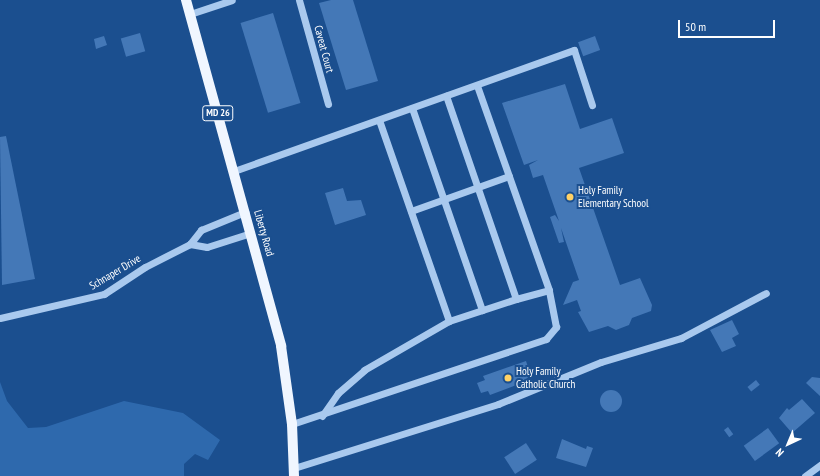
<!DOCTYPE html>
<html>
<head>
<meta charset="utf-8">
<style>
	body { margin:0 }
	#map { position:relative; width:820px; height:476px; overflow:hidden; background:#1b4f8f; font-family:"PT Sans Narrow",sans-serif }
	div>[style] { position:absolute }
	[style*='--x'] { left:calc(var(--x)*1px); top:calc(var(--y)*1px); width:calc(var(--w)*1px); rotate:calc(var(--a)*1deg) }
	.green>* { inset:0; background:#2e69ad }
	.building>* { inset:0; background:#4478b7; transform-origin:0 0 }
	.round { border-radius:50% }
	.minor>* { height:7px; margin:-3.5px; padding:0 3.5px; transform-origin:3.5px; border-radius:3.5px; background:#a9c9ee }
	.major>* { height:10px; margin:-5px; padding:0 5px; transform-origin:5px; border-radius:5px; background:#f0f6ff }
	.dots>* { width:11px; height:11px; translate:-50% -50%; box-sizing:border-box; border:2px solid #1b4f8f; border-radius:50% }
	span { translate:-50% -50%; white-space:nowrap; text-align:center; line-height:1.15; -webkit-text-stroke:4px #1b4f8f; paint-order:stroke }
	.shield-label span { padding:1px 3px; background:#1b4f8f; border:1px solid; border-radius:3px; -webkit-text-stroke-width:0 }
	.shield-label { font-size:10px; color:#fff; font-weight:700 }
	.street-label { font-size:11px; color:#fff }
	.poi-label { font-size:11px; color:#fff }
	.left { translate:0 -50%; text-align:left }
	.north { position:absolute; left:768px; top:424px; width:40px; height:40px; -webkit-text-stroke:3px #1b4f8f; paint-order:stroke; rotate:224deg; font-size:11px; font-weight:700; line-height:16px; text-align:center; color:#fff }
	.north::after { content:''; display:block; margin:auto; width:14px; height:18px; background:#fff; clip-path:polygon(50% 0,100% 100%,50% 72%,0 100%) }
	.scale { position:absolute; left:678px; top:20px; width:97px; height:18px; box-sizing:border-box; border:2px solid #fff; border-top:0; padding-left:5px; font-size:12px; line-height:14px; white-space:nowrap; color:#fff; -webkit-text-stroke:3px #1b4f8f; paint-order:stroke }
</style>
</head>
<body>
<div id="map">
	<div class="green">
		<div style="clip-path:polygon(0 382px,7px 401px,28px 428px,46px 427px,124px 401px,183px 413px,220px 440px,208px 460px,195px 454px,184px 464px,184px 476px,0 476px)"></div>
	</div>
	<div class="building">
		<div style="clip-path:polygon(331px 0,353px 0,378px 81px,346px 90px,319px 3px)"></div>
		<div style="left:273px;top:13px;width:94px;height:34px;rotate:73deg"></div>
		<div style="left:140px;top:33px;width:19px;height:20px;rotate:74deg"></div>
		<div style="clip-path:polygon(104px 36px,107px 45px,96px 49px,94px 39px)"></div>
		<div style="left:595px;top:36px;width:15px;height:18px;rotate:70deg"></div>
		<div style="clip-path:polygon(565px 84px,580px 129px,612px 118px,624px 153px,579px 168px,620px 285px,640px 278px,652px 305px,651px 311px,632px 318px,629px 325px,616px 330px,608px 326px,589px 332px,578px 312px,581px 311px,577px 300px,563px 305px,573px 282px,579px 280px,561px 228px,564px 242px,559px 243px,550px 217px,555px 215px,559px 221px,543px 175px,533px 178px,529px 165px,538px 160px,524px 165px,502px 103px)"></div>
		<div style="clip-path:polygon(6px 136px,35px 279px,2px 285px,0 137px)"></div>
		<div style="clip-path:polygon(343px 188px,347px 201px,361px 200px,366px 215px,335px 225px,325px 193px)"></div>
		<div style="clip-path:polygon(732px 320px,739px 334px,732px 338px,736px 346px,722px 352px,710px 330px)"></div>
		<div style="clip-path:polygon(526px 361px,532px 379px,490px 395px,488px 391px,481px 393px,477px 383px,485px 380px,483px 376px)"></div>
		<div style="clip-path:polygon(812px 377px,820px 378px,820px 396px,806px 383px)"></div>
		<div style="left:756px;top:380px;width:6px;height:11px;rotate:51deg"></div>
		<div class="round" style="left:600px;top:390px;width:22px;height:22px"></div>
		<div style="clip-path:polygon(802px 399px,815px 413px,792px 433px,779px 418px,787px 408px,789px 410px)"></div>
		<div style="left:728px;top:427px;width:9px;height:5px;rotate:54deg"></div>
		<div style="left:768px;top:428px;width:19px;height:30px;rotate:54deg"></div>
		<div style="clip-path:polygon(562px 439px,586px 449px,587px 446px,593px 448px,586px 467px,556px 458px)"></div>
		<div style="left:526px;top:443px;width:20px;height:26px;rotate:57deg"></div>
	</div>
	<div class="minor">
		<div style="--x:299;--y:0;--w:108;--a:74.4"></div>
		<div style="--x:190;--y:14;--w:44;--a:-18.4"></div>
		<div style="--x:412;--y:108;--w:214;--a:70.9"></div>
		<div style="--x:379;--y:120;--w:213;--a:70.8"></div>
		<div style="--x:449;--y:321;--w:71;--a:-18.2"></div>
		<div style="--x:516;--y:299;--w:215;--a:-109"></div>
		<div style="--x:234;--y:171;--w:361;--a:-19.6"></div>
		<div style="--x:574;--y:50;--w:58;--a:71.9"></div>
		<div style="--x:411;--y:211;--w:104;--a:-19.7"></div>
		<div style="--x:190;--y:244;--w:17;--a:10"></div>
		<div style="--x:207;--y:247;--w:46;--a:-17.7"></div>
		<div style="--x:516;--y:299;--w:34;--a:-15"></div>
		<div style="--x:0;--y:318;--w:107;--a:-13"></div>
		<div style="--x:104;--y:294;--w:49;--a:-33.4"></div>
		<div style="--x:145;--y:267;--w:51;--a:-27.1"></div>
		<div style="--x:190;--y:244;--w:18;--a:-52"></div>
		<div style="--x:201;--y:230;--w:48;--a:-22.2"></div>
		<div style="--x:322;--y:416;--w:28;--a:-55"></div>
		<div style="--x:338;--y:393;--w:35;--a:-41"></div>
		<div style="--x:364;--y:370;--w:98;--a:-30"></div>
		<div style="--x:292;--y:424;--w:268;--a:-18.5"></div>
		<div style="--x:546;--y:339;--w:16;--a:-50"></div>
		<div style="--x:556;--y:327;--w:38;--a:-101"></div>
		<div style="--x:549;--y:290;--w:217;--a:-109.4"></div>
		<div style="--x:294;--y:468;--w:214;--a:-17.4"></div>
		<div style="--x:498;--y:404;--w:111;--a:-22.2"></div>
		<div style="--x:601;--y:362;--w:84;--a:-16.7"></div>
		<div style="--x:681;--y:338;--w:96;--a:-27.9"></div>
		<div style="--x:805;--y:476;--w:19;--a:-36"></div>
	</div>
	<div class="major">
		<div style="--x:186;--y:0;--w:359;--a:74.6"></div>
		<div style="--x:281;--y:346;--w:79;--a:82"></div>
		<div style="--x:292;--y:424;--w:52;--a:87.8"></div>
	</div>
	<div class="dots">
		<div style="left:570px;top:197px;background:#ffd166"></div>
		<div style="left:508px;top:378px;background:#ffd166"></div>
	</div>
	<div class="shield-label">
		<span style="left:218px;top:113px">MD 26</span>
	</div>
	<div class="street-label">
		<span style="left:324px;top:49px;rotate:75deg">Caveat Court</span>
		<span style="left:264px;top:233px;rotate:74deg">Liberty Road</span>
		<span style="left:115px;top:272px;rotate:-31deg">Schnaper Drive</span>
	</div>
	<div class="poi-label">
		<span class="left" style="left:578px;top:197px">Holy Family<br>Elementary School</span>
		<span class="left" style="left:516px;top:378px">Holy Family<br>Catholic Church</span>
	</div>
	<div class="north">N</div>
	<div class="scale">50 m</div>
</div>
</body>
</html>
